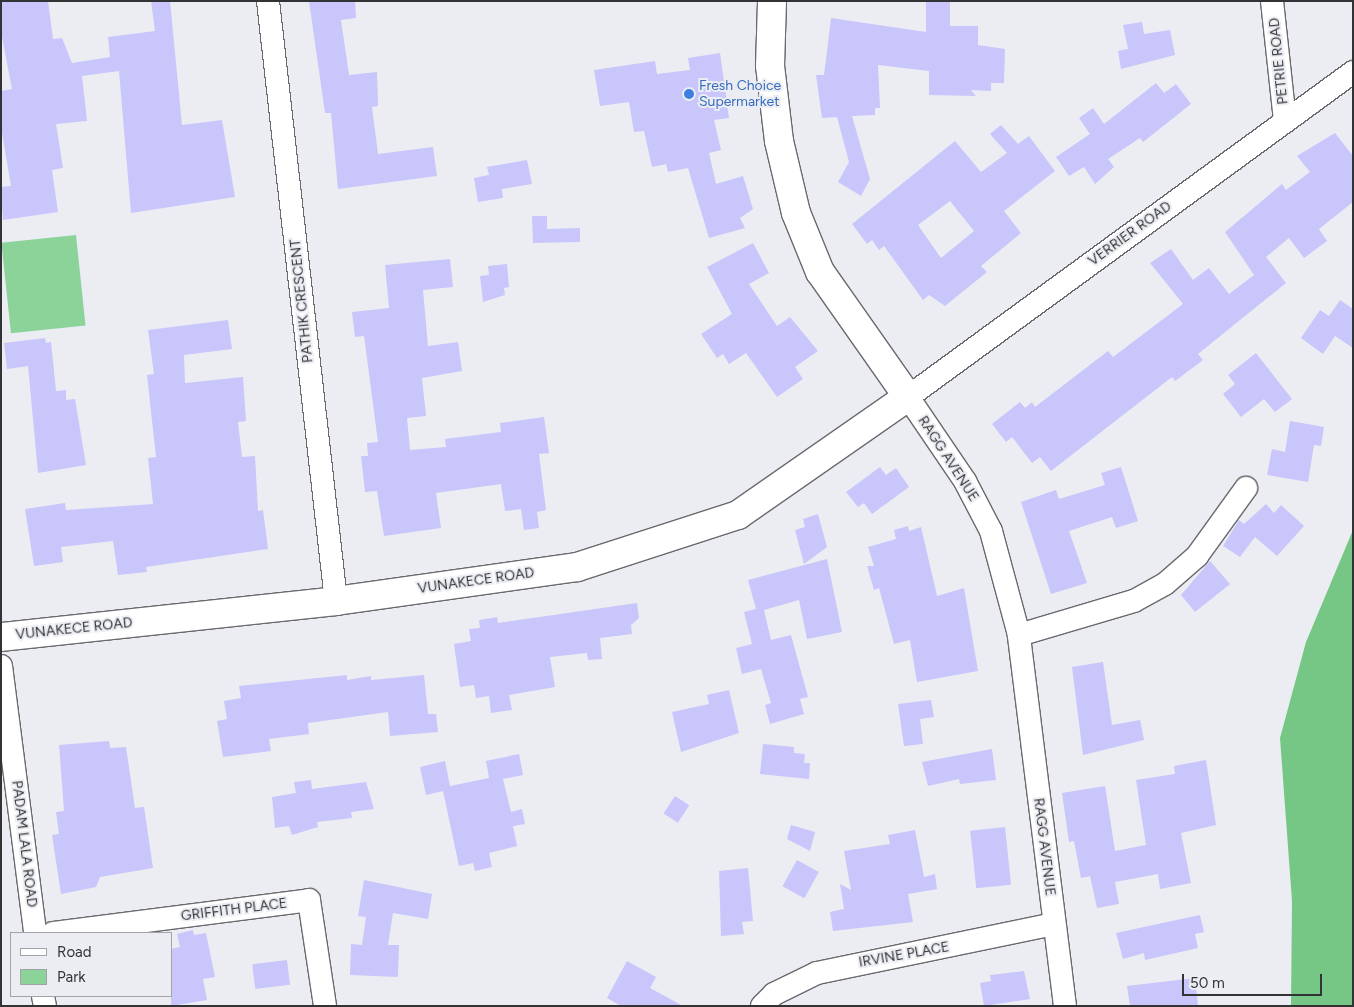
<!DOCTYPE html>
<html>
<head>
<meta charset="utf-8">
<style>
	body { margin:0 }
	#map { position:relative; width:1354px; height:1007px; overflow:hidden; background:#ecedf3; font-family:Figtree,sans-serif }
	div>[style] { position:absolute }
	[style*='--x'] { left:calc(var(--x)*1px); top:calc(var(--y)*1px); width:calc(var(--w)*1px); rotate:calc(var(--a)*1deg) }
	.green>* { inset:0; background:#8bd399; transform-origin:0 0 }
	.forest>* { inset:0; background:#76c686 }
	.building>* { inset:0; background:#c8c6fa; transform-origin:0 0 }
	.roads { filter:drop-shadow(1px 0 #69696e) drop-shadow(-1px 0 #69696e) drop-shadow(0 1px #69696e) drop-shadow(0 -1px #69696e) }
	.minor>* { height:22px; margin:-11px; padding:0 11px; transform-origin:11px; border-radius:11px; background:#fff }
	.major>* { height:28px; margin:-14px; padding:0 14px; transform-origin:14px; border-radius:14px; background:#fff }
	.dots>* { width:14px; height:14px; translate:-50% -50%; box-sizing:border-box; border:2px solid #ecedf3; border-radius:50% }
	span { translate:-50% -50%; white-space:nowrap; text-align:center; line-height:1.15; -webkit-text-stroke:4px #ecedf3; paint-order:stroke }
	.street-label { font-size:14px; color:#323335 }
	.shop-label { font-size:14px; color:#366cbe }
	.left { translate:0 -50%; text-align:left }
	.frame { position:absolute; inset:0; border:2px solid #323335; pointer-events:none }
	.legend { position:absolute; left:10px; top:932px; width:162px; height:65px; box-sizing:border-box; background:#ecedf3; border:1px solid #a2a3a7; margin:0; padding:6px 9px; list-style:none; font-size:15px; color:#323335 }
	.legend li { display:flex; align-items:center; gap:10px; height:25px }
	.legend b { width:25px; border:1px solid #a2a3a7 }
	.scale { position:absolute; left:1182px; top:974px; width:140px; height:22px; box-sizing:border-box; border:2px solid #323335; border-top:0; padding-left:6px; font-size:15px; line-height:18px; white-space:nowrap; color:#323335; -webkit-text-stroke:4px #ecedf3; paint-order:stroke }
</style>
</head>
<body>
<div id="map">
	<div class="green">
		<div style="left:76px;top:235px;width:91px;height:75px;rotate:84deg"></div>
	</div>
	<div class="forest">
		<div style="clip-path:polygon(1353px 530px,1353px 1006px,1291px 1006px,1292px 901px,1280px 738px,1306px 642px)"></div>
	</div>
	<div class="building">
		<div style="clip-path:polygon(1px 1px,48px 1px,53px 39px,62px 38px,72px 63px,110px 57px,108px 37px,155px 31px,151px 1px,170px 1px,182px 125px,222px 120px,235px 197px,131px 213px,119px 71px,82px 76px,87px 121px,56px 124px,63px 168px,52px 170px,58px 212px,3px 220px,1px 187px,11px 186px,1px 127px,1px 91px,12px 89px,1px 32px)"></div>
		<div style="clip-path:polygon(309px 1px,355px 1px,356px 18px,341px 20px,349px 75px,377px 72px,378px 106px,372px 107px,378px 154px,433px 147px,437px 176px,338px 189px,331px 113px,325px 113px)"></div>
		<div style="clip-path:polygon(926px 1px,950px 1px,950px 26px,978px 26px,978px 45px,1005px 49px,1004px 83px,991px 83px,991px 91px,971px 90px,976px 96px,929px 95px,929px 71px,878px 65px,880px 108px,875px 108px,875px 115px,852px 116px,870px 179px,861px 196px,838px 182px,849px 162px,837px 117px,822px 118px,816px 75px,824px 75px,831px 18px,926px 32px)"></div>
		<div style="clip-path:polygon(1142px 22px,1144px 34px,1170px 30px,1175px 55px,1121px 69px,1118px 51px,1128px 49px,1123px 25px)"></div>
		<div style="clip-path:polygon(720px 53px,729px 118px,714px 120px,721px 150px,709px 153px,716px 184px,743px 176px,753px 209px,740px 218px,745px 228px,709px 238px,688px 168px,668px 172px,666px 164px,652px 167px,644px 131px,634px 132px,629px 102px,600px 106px,594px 70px,655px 61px,657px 74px,690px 70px,688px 58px)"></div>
		<div style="clip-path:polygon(1156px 83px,1164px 93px,1176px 84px,1191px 104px,1143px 142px,1140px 138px,1108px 159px,1114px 167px,1095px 184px,1084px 167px,1069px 176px,1056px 157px,1090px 134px,1079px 118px,1093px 108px,1104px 124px)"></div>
		<div style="clip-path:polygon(evenodd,1001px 125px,1018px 144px,1029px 136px,1055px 171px,1004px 211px,1021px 233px,981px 266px,987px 272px,945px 306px,929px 295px,923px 300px,884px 246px,879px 250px,872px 240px,867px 244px,852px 224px,955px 141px,981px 172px,1007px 153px,990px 134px,1001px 125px,950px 201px,974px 231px,941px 258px,918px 225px,950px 201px)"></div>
		<div style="clip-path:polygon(1335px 133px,1353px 156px,1353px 202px,1319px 229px,1327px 241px,1304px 258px,1289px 238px,1266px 257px,1286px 283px,1198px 354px,1203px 360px,1175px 381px,1172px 377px,1051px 471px,1040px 457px,1032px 463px,1012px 437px,1006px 442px,992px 424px,1020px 402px,1025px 408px,1032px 402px,1035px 407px,1108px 351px,1113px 357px,1183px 304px,1150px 263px,1171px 249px,1193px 280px,1209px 268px,1229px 294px,1254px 275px,1225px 232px,1282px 184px,1286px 190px,1310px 172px,1297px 156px)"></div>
		<div style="clip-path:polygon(527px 160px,532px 184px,502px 189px,503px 198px,478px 202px,474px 178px,489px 175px,487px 167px)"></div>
		<div style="clip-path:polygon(532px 216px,547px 216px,547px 229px,580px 228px,580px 242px,533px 243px)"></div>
		<div style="clip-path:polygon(753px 243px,769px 273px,749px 284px,777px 326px,790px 317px,818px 351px,795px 367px,803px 379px,777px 397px,746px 353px,729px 364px,723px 354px,717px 358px,701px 334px,732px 314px,707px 267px)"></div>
		<div style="clip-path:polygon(450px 259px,453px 287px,423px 290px,428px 346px,458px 342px,462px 371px,422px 378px,426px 416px,407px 418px,410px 450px,446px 447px,445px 439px,501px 432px,500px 423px,544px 417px,549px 453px,539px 454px,546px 510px,537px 512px,539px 528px,524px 530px,521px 509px,505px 511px,501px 484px,436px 493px,441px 528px,384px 536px,377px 491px,365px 492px,361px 456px,368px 456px,367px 443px,378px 442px,364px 336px,355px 337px,352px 312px,389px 308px,385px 265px)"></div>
		<div style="clip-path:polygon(507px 264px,509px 287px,504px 288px,505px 295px,483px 302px,480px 276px,489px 275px,488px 266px)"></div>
		<div style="clip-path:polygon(1340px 300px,1353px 309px,1353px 348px,1335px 336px,1323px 354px,1301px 338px,1320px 310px,1329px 316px)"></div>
		<div style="clip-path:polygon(228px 320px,232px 349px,184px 355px,185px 383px,243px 377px,246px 421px,238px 422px,242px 457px,255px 456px,258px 511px,263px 510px,268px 549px,146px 567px,147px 572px,118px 575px,113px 541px,61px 547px,63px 562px,34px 566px,25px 509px,65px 503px,66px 510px,153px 504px,148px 458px,156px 457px,147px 375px,154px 374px,148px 330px)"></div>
		<div style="clip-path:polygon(45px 338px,46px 343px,51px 342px,56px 391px,66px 390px,66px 400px,75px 399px,86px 465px,38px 473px,28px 366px,7px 369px,4px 343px)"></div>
		<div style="clip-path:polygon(1256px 353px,1292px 399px,1275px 412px,1264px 399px,1241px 417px,1223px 394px,1235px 384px,1228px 375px)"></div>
		<div style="clip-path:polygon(1290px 421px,1324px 427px,1321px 446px,1314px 445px,1308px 482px,1267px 475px,1272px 449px,1285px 452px)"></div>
		<div style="clip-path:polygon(880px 467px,886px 475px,896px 468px,909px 487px,872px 514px,864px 503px,858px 507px,846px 492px)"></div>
		<div style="clip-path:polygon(1121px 467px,1138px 521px,1116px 528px,1112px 517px,1069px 531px,1087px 583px,1051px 594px,1021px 502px,1056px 490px,1059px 499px,1105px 485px,1101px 473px)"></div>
		<div style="clip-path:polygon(1266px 504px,1274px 513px,1281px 505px,1304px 526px,1277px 556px,1255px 537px,1240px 557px,1223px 546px,1239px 520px,1244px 524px)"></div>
		<div style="clip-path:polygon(818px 514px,827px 547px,804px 564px,795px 530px,805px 527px,803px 519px)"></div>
		<div style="clip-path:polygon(908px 526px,909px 531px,921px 527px,937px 596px,964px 588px,978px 671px,917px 682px,910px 640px,894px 644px,879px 588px,874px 590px,867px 566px,874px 566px,868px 547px,896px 539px,894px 530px)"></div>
		<div style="clip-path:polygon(827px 559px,842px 632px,807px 639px,799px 600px,764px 610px,771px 640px,791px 635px,808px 697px,800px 699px,804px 714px,770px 724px,765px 705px,771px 703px,761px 669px,742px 674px,736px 648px,752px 644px,744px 612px,756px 609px,748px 580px)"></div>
		<div style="clip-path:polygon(1210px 561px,1230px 584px,1195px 612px,1181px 595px)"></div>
		<div style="clip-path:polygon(637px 603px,639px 618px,631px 625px,632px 634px,600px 638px,602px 659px,588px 660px,587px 653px,550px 657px,555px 687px,509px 695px,512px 710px,491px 713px,489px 696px,476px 698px,474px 685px,460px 687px,454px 644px,471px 641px,469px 629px,480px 628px,479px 620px,497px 617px,498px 623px)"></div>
		<div style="clip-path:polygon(1103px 662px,1112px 725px,1140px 720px,1144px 740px,1083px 755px,1072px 667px)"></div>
		<div style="clip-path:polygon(347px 675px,347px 680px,371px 676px,371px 680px,424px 675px,428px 714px,436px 714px,438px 732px,390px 736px,388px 712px,308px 723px,309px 734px,269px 739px,271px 751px,223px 757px,217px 721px,227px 719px,224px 701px,241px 698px,239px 686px)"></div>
		<div style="clip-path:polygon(729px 690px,739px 733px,681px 752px,672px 712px,709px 704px,707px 695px)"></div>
		<div style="clip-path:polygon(931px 700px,934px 717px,920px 719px,923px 744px,904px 746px,898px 704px)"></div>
		<div style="clip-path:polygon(109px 741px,110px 748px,126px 747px,135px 808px,144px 807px,153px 868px,100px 877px,96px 887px,61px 894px,52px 835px,59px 834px,56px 812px,64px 811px,59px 745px)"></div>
		<div style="clip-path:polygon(763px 744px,794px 747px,794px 753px,805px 754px,804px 763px,810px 763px,809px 779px,760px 774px)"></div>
		<div style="clip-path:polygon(992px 749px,996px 780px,960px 784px,959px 779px,928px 786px,922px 762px)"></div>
		<div style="clip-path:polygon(519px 754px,523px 775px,503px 779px,511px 812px,522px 809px,525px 824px,513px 826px,517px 846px,489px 853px,492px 867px,475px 871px,473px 863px,459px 866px,443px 791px,426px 795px,420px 767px,445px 761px,450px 786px,489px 778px,486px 761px)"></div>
		<div style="clip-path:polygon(1206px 760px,1216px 825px,1181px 833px,1191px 883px,1160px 889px,1158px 874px,1115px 882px,1119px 904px,1097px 908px,1090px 876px,1081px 878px,1074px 841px,1069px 842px,1062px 793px,1105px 786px,1115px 851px,1146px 845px,1136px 780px,1175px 774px,1174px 766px)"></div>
		<div style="clip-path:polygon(311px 780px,312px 789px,366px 782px,374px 809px,351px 812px,352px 818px,317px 822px,318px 827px,292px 835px,289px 826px,275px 828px,272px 797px,296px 793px,294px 782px)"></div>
		<div style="left:675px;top:796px;width:17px;height:21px;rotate:33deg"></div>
		<div style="clip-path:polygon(791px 825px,815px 832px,810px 851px,787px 839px)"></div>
		<div style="left:1005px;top:827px;width:58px;height:35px;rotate:84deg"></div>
		<div style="clip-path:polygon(915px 830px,924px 877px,935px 874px,937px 889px,908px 894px,913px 922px,833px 931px,830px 912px,844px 909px,840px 884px,851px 890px,844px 851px,890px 844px,888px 835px)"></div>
		<div style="left:797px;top:860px;width:25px;height:30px;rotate:29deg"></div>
		<div style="clip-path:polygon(748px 868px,753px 921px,742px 922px,744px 934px,721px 936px,719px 871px)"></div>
		<div style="clip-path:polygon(364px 880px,432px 894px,428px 919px,393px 913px,388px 945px,399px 945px,398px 977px,350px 975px,351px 944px,362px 945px,366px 917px,358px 916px)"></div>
		<div style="clip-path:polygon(1200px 915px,1204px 932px,1195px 934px,1198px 948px,1145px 960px,1144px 953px,1123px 959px,1116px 933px)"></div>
		<div style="clip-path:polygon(193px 930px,194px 935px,206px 933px,215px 977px,203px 979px,207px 1000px,171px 1006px,171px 949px,180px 947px,177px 934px)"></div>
		<div style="left:287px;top:960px;width:25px;height:35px;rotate:83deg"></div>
		<div style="clip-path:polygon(627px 961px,656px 977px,650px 988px,683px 1006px,621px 1006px,607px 998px)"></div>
		<div style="clip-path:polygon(1024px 971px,1030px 999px,984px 1006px,980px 983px,991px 981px,990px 975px)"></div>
		<div style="clip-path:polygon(1195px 978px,1198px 1006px,1130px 1006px,1127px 986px)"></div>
	</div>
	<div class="roads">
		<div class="minor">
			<div style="--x:268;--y:1;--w:604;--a:83.53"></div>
			<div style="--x:1272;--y:1;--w:121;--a:83.8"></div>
			<div style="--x:1019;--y:635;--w:120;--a:-16.5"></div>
			<div style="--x:1134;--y:601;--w:35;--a:-29"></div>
			<div style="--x:1165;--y:584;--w:43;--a:-41.2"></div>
			<div style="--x:1197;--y:556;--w:84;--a:-54.2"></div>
			<div style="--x:1;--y:666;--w:269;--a:82.7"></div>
			<div style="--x:53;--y:933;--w:258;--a:-7.3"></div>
			<div style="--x:309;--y:900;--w:107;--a:81.4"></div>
			<div style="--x:43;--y:996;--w:10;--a:79"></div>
			<div style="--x:762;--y:1006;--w:17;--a:-45"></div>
			<div style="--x:774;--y:994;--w:48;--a:-26"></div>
			<div style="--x:817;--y:973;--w:242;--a:-11.7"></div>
			<div style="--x:1065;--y:1006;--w:374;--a:-97.1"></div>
			<div style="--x:1019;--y:635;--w:108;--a:-105.1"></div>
			<div style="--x:991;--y:531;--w:56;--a:-117.5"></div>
			<div style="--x:965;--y:481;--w:102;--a:-124.2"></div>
			<div style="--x:908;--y:397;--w:551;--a:-36.14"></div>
		</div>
		<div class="major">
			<div style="--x:1;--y:637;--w:337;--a:-6.1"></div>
			<div style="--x:336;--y:601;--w:243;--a:-8"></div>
			<div style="--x:577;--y:567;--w:169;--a:-17.9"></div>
			<div style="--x:738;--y:515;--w:207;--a:-34.8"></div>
			<div style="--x:908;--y:397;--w:153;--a:-125.1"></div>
			<div style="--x:820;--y:272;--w:64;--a:-112.1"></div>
			<div style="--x:796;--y:213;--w:74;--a:-103.3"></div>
			<div style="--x:779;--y:141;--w:76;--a:-96.8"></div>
			<div style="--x:770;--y:66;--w:65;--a:-88.2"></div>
		</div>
	</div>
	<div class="dots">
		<div style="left:689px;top:94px;background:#3f7fe0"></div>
	</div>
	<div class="street-label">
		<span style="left:1279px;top:61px;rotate:-96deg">PETRIE ROAD</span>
		<span style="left:1130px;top:234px;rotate:-36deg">VERRIER ROAD</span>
		<span style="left:302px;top:301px;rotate:-96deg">PATHIK CRESCENT</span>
		<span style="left:948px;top:459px;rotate:57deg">RAGG AVENUE</span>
		<span style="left:476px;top:581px;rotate:-8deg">VUNAKECE ROAD</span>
		<span style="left:74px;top:629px;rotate:-6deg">VUNAKECE ROAD</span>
		<span style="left:24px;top:844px;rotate:83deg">PADAM LALA ROAD</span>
		<span style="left:1044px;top:847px;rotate:83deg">RAGG AVENUE</span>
		<span style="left:234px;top:910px;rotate:-7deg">GRIFFITH PLACE</span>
		<span style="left:904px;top:955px;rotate:-10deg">IRVINE PLACE</span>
	</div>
	<div class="shop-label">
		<span class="left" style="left:699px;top:94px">Fresh Choice<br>Supermarket</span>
	</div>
	<div class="frame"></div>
	<ul class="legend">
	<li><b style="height:6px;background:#fff"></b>Road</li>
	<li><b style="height:14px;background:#8bd399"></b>Park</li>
	</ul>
	<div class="scale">50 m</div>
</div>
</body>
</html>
